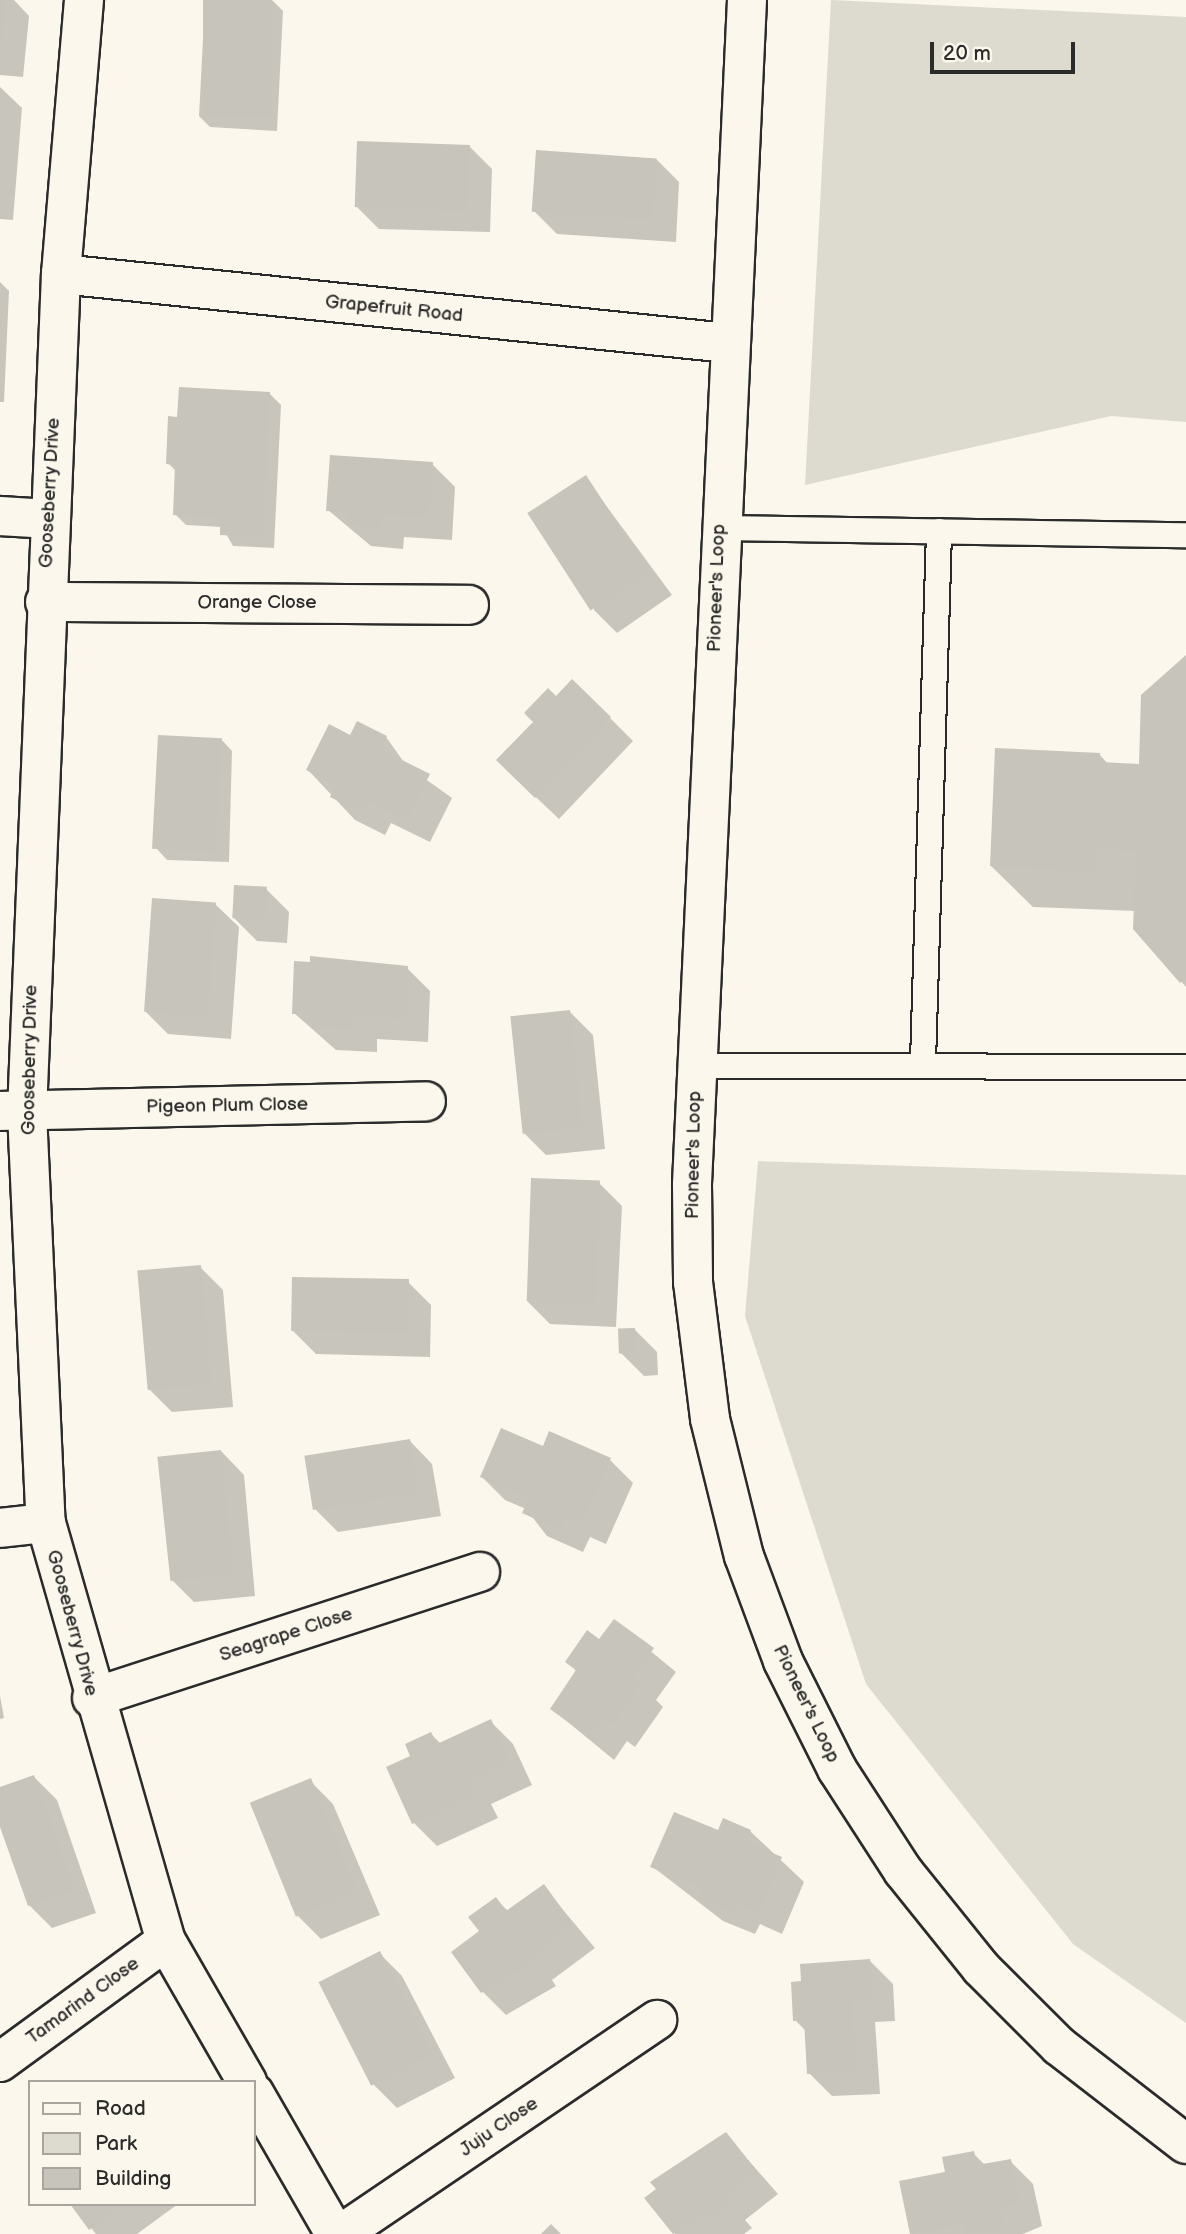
<!DOCTYPE html>
<html>
<head>
<meta charset="utf-8">
<style>
	body { margin:0 }
	#map { position:relative; width:1186px; height:2234px; overflow:hidden; background:#fbf7ec; font-family:"Balsamiq Sans",sans-serif }
	div>[style] { position:absolute }
	[style*='--x'] { left:calc(var(--x)*1px); top:calc(var(--y)*1px); width:calc(var(--w)*1px); rotate:calc(var(--a)*1deg) }
	.green>* { inset:0; background:#dddad0 }
	.shadow>* { inset:0; background:#0003 }
	.building>* { inset:0; background:#c7c4bc; transform-origin:0 0 }
	.roads { filter:drop-shadow(2px 0 #2b2b2b) drop-shadow(-2px 0 #2b2b2b) drop-shadow(0 2px #2b2b2b) drop-shadow(0 -2px #2b2b2b) }
	.lane>* { height:24px; margin:-12px; padding:0 12px; transform-origin:12px; border-radius:12px; background:#fbf7ec }
	.street>* { height:38px; margin:-19px; padding:0 19px; transform-origin:19px; border-radius:19px; background:#fbf7ec }
	.secondary>* { height:38px; margin:-19px; padding:0 19px; transform-origin:19px; border-radius:19px; background:#fbf7ec }
	span { translate:-50% -50%; white-space:nowrap; text-align:center; line-height:1.15; -webkit-text-stroke:6px #fbf7ec; paint-order:stroke }
	.street-label { font-size:19px; color:#2b2b2b }
	.legend { position:absolute; left:28px; top:2080px; width:228px; height:126px; box-sizing:border-box; background:#fbf7ec; border:2px solid #a8a59f; margin:0; padding:9px 12px; list-style:none; font-size:21px; color:#2b2b2b }
	.legend li { display:flex; align-items:center; gap:14px; height:35px }
	.legend b { width:35px; border:2px solid #a8a59f }
	.scale { position:absolute; left:930px; top:42px; width:145px; height:32px; box-sizing:border-box; border:4px solid #2b2b2b; border-top:0; padding-left:9px; font-size:21px; line-height:24px; white-space:nowrap; color:#2b2b2b; -webkit-text-stroke:5px #fbf7ec; paint-order:stroke }
</style>
</head>
<body>
<div id="map">
	<div class="green">
		<div style="clip-path:polygon(831px 0,1186px 17px,1186px 422px,1111px 416px,805px 485px)"></div>
		<div style="clip-path:polygon(758px 1161px,1186px 1175px,1186px 2023px,1073px 1944px,866px 1684px,745px 1316px)"></div>
	</div>
	<div class="shadow">
		<div style="clip-path:polygon(0 0,14px 0,29px 16px,23px 77px,0 75px)"></div>
		<div style="clip-path:polygon(205px 0,272px 0,283px 11px,277px 131px,210px 127px,199px 116px)"></div>
		<div style="clip-path:polygon(0 87px,22px 108px,13px 220px,0 219px)"></div>
		<div style="clip-path:polygon(469px 146px,492px 169px,490px 232px,379px 229px,356px 206px)"></div>
		<div style="clip-path:polygon(656px 159px,679px 182px,676px 242px,557px 234px,534px 211px)"></div>
		<div style="clip-path:polygon(0 282px,9px 291px,4px 402px,0 402px)"></div>
		<div style="clip-path:polygon(269px 393px,281px 405px,274px 548px,233px 546px,222px 527px,186px 525px,175px 514px,177px 472px,168px 463px,179px 418px)"></div>
		<div style="clip-path:polygon(432px 464px,455px 487px,452px 540px,404px 537px,403px 549px,371px 546px,328px 510px)"></div>
		<div style="clip-path:polygon(585px 477px,672px 595px,617px 633px,594px 610px)"></div>
		<div style="clip-path:polygon(1186px 657px,1186px 987px,1135px 928px,1136px 911px,1033px 907px,991px 866px,1099px 754px,1109px 765px,1141px 766px)"></div>
		<div style="clip-path:polygon(556px 698px,610px 718px,633px 741px,559px 819px,521px 783px)"></div>
		<div style="clip-path:polygon(386px 737px,406px 765px,452px 798px,430px 842px,391px 823px,385px 835px,355px 820px,308px 770px,351px 738px)"></div>
		<div style="clip-path:polygon(221px 739px,232px 751px,229px 862px,167px 860px,156px 848px)"></div>
		<div style="clip-path:polygon(266px 889px,289px 912px,287px 943px,257px 941px,234px 918px)"></div>
		<div style="clip-path:polygon(215px 904px,239px 927px,231px 1039px,168px 1034px,145px 1011px)"></div>
		<div style="clip-path:polygon(407px 968px,430px 991px,428px 1042px,377px 1039px,377px 1052px,336px 1050px,294px 1013px)"></div>
		<div style="clip-path:polygon(570px 1012px,593px 1035px,605px 1149px,546px 1155px,523px 1132px)"></div>
		<div style="clip-path:polygon(599px 1183px,622px 1206px,616px 1327px,550px 1324px,527px 1301px)"></div>
		<div style="clip-path:polygon(200px 1267px,223px 1290px,233px 1407px,172px 1412px,149px 1389px)"></div>
		<div style="clip-path:polygon(408px 1282px,431px 1305px,430px 1357px,316px 1354px,293px 1331px)"></div>
		<div style="clip-path:polygon(634px 1329px,657px 1352px,658px 1375px,644px 1376px,621px 1353px)"></div>
		<div style="clip-path:polygon(409px 1440px,432px 1464px,441px 1516px,338px 1532px,315px 1509px)"></div>
		<div style="clip-path:polygon(544px 1449px,610px 1460px,633px 1483px,606px 1544px,590px 1537px,583px 1552px,547px 1536px,526px 1509px,505px 1500px,482px 1477px)"></div>
		<div style="clip-path:polygon(221px 1451px,244px 1475px,255px 1596px,194px 1602px,171px 1579px)"></div>
		<div style="clip-path:polygon(614px 1621px,676px 1672px,656px 1700px,663px 1707px,635px 1747px,627px 1741px,614px 1760px,552px 1709px,577px 1672px,568px 1662px,599px 1641px)"></div>
		<div style="clip-path:polygon(0 1696px,4px 1718px,0 1719px)"></div>
		<div style="clip-path:polygon(490px 1721px,513px 1744px,532px 1785px,491px 1804px,498px 1818px,437px 1846px,414px 1823px,412px 1757px,431px 1734px,441px 1744px)"></div>
		<div style="clip-path:polygon(34px 1777px,57px 1800px,96px 1913px,52px 1928px,29px 1905px,0 1822px,0 1789px)"></div>
		<div style="clip-path:polygon(310px 1781px,333px 1804px,380px 1915px,321px 1939px,298px 1916px)"></div>
		<div style="clip-path:polygon(750px 1831px,804px 1882px,782px 1934px,760px 1924px,755px 1934px,723px 1921px,653px 1867px,719px 1832px)"></div>
		<div style="clip-path:polygon(543px 1886px,595px 1948px,552px 1980px,556px 1986px,506px 2015px,483px 1992px,482px 1932px,496px 1899px,508px 1911px)"></div>
		<div style="clip-path:polygon(379px 1953px,402px 1976px,455px 2078px,397px 2108px,374px 2085px)"></div>
		<div style="clip-path:polygon(870px 1961px,893px 1984px,895px 2021px,875px 2022px,880px 2094px,832px 2096px,809px 2073px,806px 2031px,795px 2020px,803px 1983px)"></div>
		<div style="clip-path:polygon(726px 2135px,778px 2194px,745px 2220px,752px 2228px,744px 2234px,675px 2234px,646px 2198px,659px 2189px,653px 2183px)"></div>
		<div style="clip-path:polygon(973px 2153px,985px 2165px,1010px 2161px,1033px 2184px,1042px 2226px,1023px 2234px,912px 2234px,901px 2183px,947px 2173px)"></div>
		<div style="clip-path:polygon(72px 2204px,178px 2204px,137px 2234px,96px 2234px)"></div>
	</div>
	<div class="building">
		<div style="clip-path:polygon(0 0,6px 0,2px 45px,0 45px)"></div>
		<div style="left:203px;top:0;width:69px;height:117px"></div>
		<div style="left:357px;top:141px;width:113px;height:66px;rotate:2deg"></div>
		<div style="left:536px;top:150px;width:121px;height:62px;rotate:4deg"></div>
		<div style="clip-path:polygon(179px 387px,270px 392px,263px 537px,220px 535px,220px 517px,173px 515px,175px 465px,166px 464px,168px 416px,177px 417px)"></div>
		<div style="clip-path:polygon(330px 455px,433px 462px,429px 518px,381px 514px,381px 527px,346px 524px,347px 512px,326px 511px)"></div>
		<div style="left:586px;top:475px;width:116px;height:70px;rotate:57deg"></div>
		<div style="clip-path:polygon(1186px 655px,1186px 978px,1180px 983px,1133px 929px,1136px 851px,1096px 849px,1095px 871px,990px 866px,995px 748px,1100px 753px,1100px 762px,1139px 764px,1141px 695px)"></div>
		<div style="clip-path:polygon(572px 679px,611px 717px,535px 798px,496px 760px,533px 722px,524px 713px,548px 688px,556px 696px)"></div>
		<div style="clip-path:polygon(357px 721px,387px 736px,380px 749px,430px 774px,407px 820px,368px 801px,362px 813px,330px 797px,335px 785px,306px 770px,329px 724px,350px 735px)"></div>
		<div style="left:158px;top:735px;width:64px;height:114px;rotate:3deg"></div>
		<div style="left:234px;top:885px;width:33px;height:33px;rotate:3deg"></div>
		<div style="left:152px;top:898px;width:64px;height:114px;rotate:4deg"></div>
		<div style="clip-path:polygon(310px 956px,408px 966px,406px 1019px,354px 1016px,354px 1029px,311px 1027px,312px 1014px,292px 1014px,294px 961px,310px 962px)"></div>
		<div style="left:570px;top:1010px;width:118px;height:60px;rotate:84deg"></div>
		<div style="left:531px;top:1178px;width:69px;height:123px;rotate:2deg"></div>
		<div style="left:201px;top:1265px;width:120px;height:64px;rotate:85deg"></div>
		<div style="left:292px;top:1277px;width:117px;height:54px;rotate:1deg"></div>
		<div style="left:635px;top:1328px;width:25px;height:17px;rotate:88deg"></div>
		<div style="clip-path:polygon(501px 1428px,543px 1446px,549px 1431px,611px 1458px,583px 1522px,567px 1515px,560px 1530px,522px 1513px,529px 1498px,480px 1477px)"></div>
		<div style="left:410px;top:1439px;width:55px;height:107px;rotate:81deg"></div>
		<div style="left:221px;top:1450px;width:125px;height:64px;rotate:84deg"></div>
		<div style="clip-path:polygon(614px 1619px,654px 1648px,633px 1677px,641px 1683px,612px 1725px,603px 1720px,590px 1738px,550px 1709px,576px 1670px,565px 1662px,587px 1630px,599px 1639px)"></div>
		<div style="clip-path:polygon(491px 1719px,510px 1762px,470px 1780px,476px 1795px,412px 1824px,386px 1767px,410px 1756px,405px 1744px,431px 1732px,437px 1744px)"></div>
		<div style="clip-path:polygon(34px 1775px,75px 1890px,28px 1906px,0 1827px,0 1787px)"></div>
		<div style="left:311px;top:1778px;width:123px;height:66px;rotate:68deg"></div>
		<div style="clip-path:polygon(674px 1812px,718px 1830px,723px 1818px,751px 1830px,746px 1842px,782px 1857px,759px 1913px,736px 1903px,732px 1912px,698px 1898px,703px 1888px,650px 1867px)"></div>
		<div style="clip-path:polygon(544px 1884px,573px 1924px,530px 1957px,534px 1962px,481px 1993px,451px 1952px,479px 1931px,468px 1917px,496px 1897px,506px 1911px)"></div>
		<div style="left:380px;top:1951px;width:116px;height:69px;rotate:63deg"></div>
		<div style="clip-path:polygon(870px 1959px,873px 1998px,852px 1999px,857px 2071px,807px 2074px,804px 2020px,793px 2021px,791px 1982px,801px 1981px,800px 1964px)"></div>
		<div style="clip-path:polygon(726px 2132px,757px 2171px,724px 2196px,730px 2204px,712px 2219px,706px 2211px,673px 2234px,644px 2198px,656px 2189px,650px 2182px)"></div>
		<div style="clip-path:polygon(974px 2151px,977px 2165px,1011px 2159px,1020px 2203px,1000px 2207px,1004px 2228px,966px 2234px,964px 2224px,910px 2234px,899px 2181px,945px 2172px,942px 2157px)"></div>
		<div style="clip-path:polygon(70px 2204px,124px 2204px,89px 2230px)"></div>
		<div style="clip-path:polygon(551px 2224px,561px 2234px,541px 2234px)"></div>
	</div>
	<div class="roads">
		<div class="lane">
			<div style="--x:719;--y:528;--w:467;--a:0.9"></div>
			<div style="--x:923;--y:1062;--w:531;--a:-88.27"></div>
			<div style="--x:696;--y:1066;--w:490;--a:0.1"></div>
		</div>
		<div class="street">
			<div style="--x:84;--y:0;--w:275;--a:94.8"></div>
			<div style="--x:61;--y:274;--w:839;--a:92.32"></div>
			<div style="--x:27;--y:1112;--w:411;--a:87.4"></div>
			<div style="--x:46;--y:1523;--w:435;--a:74"></div>
			<div style="--x:166;--y:1941;--w:163;--a:60.1"></div>
			<div style="--x:61;--y:274;--w:670;--a:5.91"></div>
			<div style="--x:0;--y:516;--w:49;--a:3.5"></div>
			<div style="--x:45;--y:602;--w:424;--a:0.4"></div>
			<div style="--x:0;--y:1111;--w:426;--a:-1.3"></div>
			<div style="--x:0;--y:1528;--w:46;--a:-6.2"></div>
			<div style="--x:92;--y:1698;--w:408;--a:-18"></div>
			<div style="--x:0;--y:2062;--w:205;--a:-36.1"></div>
			<div style="--x:254;--y:2093;--w:163;--a:60.1"></div>
			<div style="--x:341;--y:2234;--w:382;--a:-34.1"></div>
		</div>
		<div class="secondary">
			<div style="--x:747;--y:0;--w:1186;--a:92.66"></div>
			<div style="--x:692;--y:1185;--w:97;--a:89.4"></div>
			<div style="--x:693;--y:1282;--w:138;--a:82.9"></div>
			<div style="--x:710;--y:1419;--w:141;--a:76.1"></div>
			<div style="--x:744;--y:1556;--w:112;--a:69.6"></div>
			<div style="--x:783;--y:1661;--w:121;--a:63.4"></div>
			<div style="--x:837;--y:1769;--w:121;--a:57.1"></div>
			<div style="--x:903;--y:1871;--w:124;--a:51.2"></div>
			<div style="--x:981;--y:1968;--w:110;--a:45"></div>
			<div style="--x:1059;--y:2046;--w:160;--a:37.7"></div>
		</div>
	</div>
	<div class="street-label">
		<span style="left:394px;top:309px;rotate:6deg">Grapefruit Road</span>
		<span style="left:50px;top:493px;rotate:-87deg">Gooseberry Drive</span>
		<span style="left:717px;top:588px;rotate:-88deg">Pioneer's Loop</span>
		<span style="left:257px;top:603px">Orange Close</span>
		<span style="left:30px;top:1060px;rotate:-89deg">Gooseberry Drive</span>
		<span style="left:227px;top:1106px;rotate:-1deg">Pigeon Plum Close</span>
		<span style="left:694px;top:1155px;rotate:-89deg">Pioneer's Loop</span>
		<span style="left:72px;top:1623px;rotate:75deg">Gooseberry Drive</span>
		<span style="left:286px;top:1635px;rotate:-18deg">Seagrape Close</span>
		<span style="left:806px;top:1704px;rotate:64deg">Pioneer's Loop</span>
		<span style="left:83px;top:2001px;rotate:-36deg">Tamarind Close</span>
		<span style="left:499px;top:2127px;rotate:-34deg">Juju Close</span>
	</div>
	<ul class="legend">
	<li><b style="height:9px;background:#fbf7ec"></b>Road</li>
	<li><b style="height:19px;background:#dddad0"></b>Park</li>
	<li><b style="height:19px;background:#c7c4bc"></b>Building</li>
	</ul>
	<div class="scale">20 m</div>
</div>
</body>
</html>
